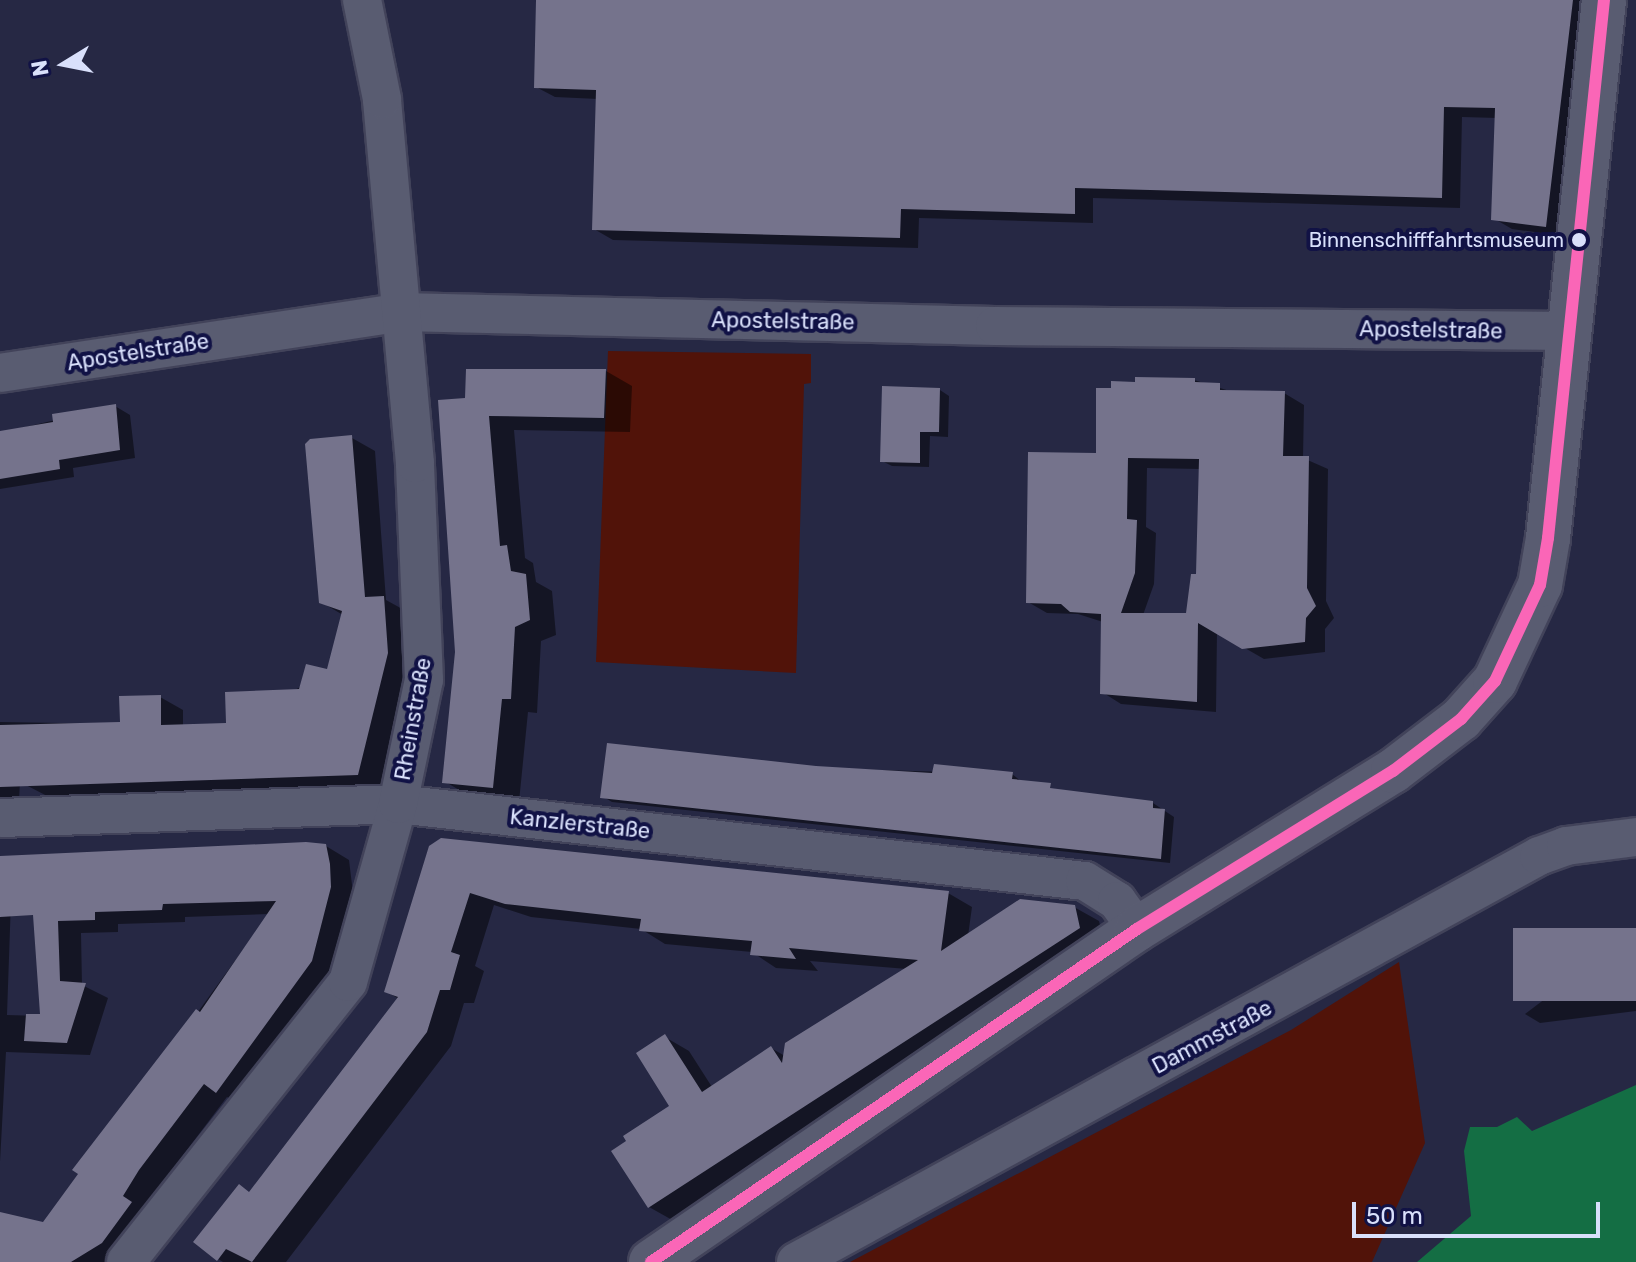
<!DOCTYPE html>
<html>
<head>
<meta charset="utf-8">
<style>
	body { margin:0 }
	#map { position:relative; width:1636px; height:1262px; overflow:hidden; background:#262844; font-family:Rubik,sans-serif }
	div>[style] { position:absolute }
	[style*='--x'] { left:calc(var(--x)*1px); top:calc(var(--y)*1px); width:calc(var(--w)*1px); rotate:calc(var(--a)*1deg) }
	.green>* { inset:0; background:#511309 }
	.water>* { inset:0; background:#146e44 }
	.shadow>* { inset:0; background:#0007 }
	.building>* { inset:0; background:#75738c; transform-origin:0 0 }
	.roads { filter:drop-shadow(2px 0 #42435a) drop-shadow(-2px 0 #42435a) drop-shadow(0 2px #42435a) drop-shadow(0 -2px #42435a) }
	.minor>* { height:38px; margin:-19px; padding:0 19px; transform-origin:19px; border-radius:19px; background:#595c71 }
	.tertiary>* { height:44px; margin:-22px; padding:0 22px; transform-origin:22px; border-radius:22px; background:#595c71 }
	.bus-1>* { height:12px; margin:-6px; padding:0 6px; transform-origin:6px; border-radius:6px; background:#fa66b7 }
	.dots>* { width:22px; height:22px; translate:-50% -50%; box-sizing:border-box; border:4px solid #111245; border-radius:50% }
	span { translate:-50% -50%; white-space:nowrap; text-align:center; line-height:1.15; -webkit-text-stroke:8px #111245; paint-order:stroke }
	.bus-label { font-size:20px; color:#d9e0fb }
	.right { translate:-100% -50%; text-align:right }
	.street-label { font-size:22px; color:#d9e0fb }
	.north { position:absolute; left:24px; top:24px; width:80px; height:80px; -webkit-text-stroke:6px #111245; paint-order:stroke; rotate:260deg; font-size:22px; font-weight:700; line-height:32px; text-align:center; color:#d9e0fb }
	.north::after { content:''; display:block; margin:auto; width:28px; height:36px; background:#d9e0fb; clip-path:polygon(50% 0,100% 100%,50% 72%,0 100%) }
	.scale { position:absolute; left:1352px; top:1202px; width:248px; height:36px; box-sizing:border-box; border:4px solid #d9e0fb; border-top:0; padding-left:10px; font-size:24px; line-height:28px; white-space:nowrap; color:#d9e0fb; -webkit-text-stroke:6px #111245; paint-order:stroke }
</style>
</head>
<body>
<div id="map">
	<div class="green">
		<div style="clip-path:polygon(608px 351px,811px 354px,811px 383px,804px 384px,796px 673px,596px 662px)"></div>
		<div style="clip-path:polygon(1399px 962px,1425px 1143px,1372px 1262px,850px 1262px,1291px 1030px)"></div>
	</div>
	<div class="water">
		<div style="clip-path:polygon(1636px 1085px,1636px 1262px,1417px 1262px,1471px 1216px,1464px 1151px,1470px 1127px,1497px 1127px,1517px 1117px,1532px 1131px)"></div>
	</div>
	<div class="shadow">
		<div style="clip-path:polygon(538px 0,1592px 0,1564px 236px,1512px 229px,1493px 218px,1497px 118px,1462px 117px,1460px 208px,1093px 198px,1093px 223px,919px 218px,918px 248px,613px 240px,594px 229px,598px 99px,555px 97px,536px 87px)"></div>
		<div style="clip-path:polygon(606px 371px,632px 386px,630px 432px,514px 430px,525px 558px,533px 563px,536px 582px,552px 591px,556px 635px,541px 641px,537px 713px,528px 712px,519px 802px,471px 797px,444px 781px,457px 652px,467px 400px)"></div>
		<div style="clip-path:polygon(evenodd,1194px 380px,1233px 392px,1284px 393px,1304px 405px,1303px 458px,1328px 469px,1326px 601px,1334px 618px,1325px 629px,1325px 652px,1264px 659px,1217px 632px,1216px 712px,1121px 704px,1102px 692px,1103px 622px,1078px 614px,1047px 613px,1028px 602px,1098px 455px,1194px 380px,1147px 468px,1200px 469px,1198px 575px,1188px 615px,1143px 615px,1154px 584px,1156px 533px,1146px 527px,1147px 468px)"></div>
		<div style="clip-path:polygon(940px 390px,949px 396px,948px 437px,930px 436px,929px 467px,892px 466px,882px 461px)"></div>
		<div style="clip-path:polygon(115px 406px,130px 415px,135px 458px,73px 468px,74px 477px,0 489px,0 433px)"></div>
		<div style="clip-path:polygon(352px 438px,375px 451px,386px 600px,406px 611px,410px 667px,381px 788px,51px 798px,20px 782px,19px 800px,0 800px,0 722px,122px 724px,160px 697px,183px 710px,183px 726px,228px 725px,329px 672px,343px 615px,321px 602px)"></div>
		<div style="clip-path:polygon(815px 768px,1012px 774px,1022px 782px,1060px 791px,1153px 803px,1174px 817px,1170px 863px,612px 802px,602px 796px)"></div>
		<div style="clip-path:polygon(326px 846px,349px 860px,354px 901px,335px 975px,240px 1104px,227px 1097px,162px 1183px,116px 1262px,0 1262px,0 1213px,44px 1224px,269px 914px,185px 917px,185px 922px,118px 924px,118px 932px,81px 933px,82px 985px,108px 998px,90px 1055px,6px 1052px,0 1162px,0 865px,12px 872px,7px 1015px,42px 1016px,32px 857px)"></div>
		<div style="clip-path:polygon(431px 847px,948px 893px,972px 907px,968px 936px,1074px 907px,1099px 921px,1104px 942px,674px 1221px,649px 1207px,672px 1107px,665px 1037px,689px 1051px,712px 1087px,771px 1048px,785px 1056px,907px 969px,810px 961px,818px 971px,776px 968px,752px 952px,665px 944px,641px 929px,531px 917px,494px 905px,475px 966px,484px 971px,474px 1003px,464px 1003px,451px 1046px,286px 1262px,223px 1262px,218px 1259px,250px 1193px,399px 999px,386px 991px)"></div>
		<div style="clip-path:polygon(1636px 930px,1636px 1011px,1540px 1023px,1525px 1014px)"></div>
	</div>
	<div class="building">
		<div style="clip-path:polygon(536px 0,1573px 0,1546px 227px,1491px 220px,1495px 108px,1444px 107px,1442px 198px,1075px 188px,1075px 214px,901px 209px,900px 238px,592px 230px,596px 90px,534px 88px)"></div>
		<div style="clip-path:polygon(466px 369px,606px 369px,604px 418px,489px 416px,500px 546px,507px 545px,511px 571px,526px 574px,530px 620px,515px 627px,511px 699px,502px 699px,493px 788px,442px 783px,455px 652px,438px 400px,465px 398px)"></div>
		<div style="clip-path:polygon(evenodd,1135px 377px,1195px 378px,1195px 382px,1220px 383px,1220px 390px,1285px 391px,1283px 456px,1309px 456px,1307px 588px,1316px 606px,1306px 618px,1305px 642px,1242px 649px,1198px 623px,1197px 702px,1100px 694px,1101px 614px,1070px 612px,1061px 604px,1026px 603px,1028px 452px,1096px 453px,1096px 388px,1111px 388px,1111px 381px,1135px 382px,1135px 377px,1128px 458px,1199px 459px,1196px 574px,1191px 574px,1186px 613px,1121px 613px,1135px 573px,1137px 520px,1127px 519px,1128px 458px)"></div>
		<div style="clip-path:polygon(882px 386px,940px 388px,939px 432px,920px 432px,920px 463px,880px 462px)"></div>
		<div style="clip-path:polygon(116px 404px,120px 450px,59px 460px,60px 469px,0 479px,0 431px,53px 422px,52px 414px)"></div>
		<div style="clip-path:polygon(352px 435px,365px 597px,384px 596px,388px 653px,358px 775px,0 787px,0 725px,120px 722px,119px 696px,161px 695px,161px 725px,226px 723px,225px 692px,299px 689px,306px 664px,327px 669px,342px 611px,319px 603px,305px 444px,310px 439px)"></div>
		<div style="clip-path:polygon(607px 743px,816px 766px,932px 773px,934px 764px,1013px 772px,1012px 779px,1051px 783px,1050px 788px,1153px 801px,1153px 808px,1165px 809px,1161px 859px,600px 798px)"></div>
		<div style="clip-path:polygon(441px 838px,949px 891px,941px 951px,1020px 899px,1075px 905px,1080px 928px,648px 1208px,611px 1151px,626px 1141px,623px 1136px,669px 1106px,636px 1053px,665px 1034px,702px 1092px,771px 1046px,782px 1063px,785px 1043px,918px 960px,789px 948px,796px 959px,750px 955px,752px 941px,639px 931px,641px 919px,505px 904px,470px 893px,451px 952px,460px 955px,450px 990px,440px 990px,427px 1032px,252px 1262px,226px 1249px,217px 1261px,193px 1242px,239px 1184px,249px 1192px,398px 997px,384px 992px,429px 846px)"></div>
		<div style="clip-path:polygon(306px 842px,326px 844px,330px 864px,331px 887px,312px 961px,216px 1093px,204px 1084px,139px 1170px,123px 1196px,132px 1202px,102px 1243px,71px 1262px,0 1262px,0 1212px,43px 1222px,78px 1174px,72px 1170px,196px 1009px,200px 1012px,276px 901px,163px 904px,162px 910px,95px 912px,95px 920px,58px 921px,60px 981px,86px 983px,67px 1043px,24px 1041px,26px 1014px,40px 1014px,33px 915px,0 917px,0 856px)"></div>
		<div style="left:1636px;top:928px;width:73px;height:123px;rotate:90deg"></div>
	</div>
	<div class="roads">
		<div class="minor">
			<div style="--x:0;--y:373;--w:406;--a:-8.6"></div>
			<div style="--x:401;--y:312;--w:594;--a:1.35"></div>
			<div style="--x:995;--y:326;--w:576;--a:0.5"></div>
			<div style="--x:0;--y:818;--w:398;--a:-2"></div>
			<div style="--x:398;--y:804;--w:691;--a:6.4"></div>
			<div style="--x:1085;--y:881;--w:38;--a:32"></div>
			<div style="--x:1117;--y:901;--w:34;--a:54"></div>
			<div style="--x:126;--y:1262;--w:357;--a:-51.6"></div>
			<div style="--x:348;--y:982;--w:185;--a:-74.3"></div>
			<div style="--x:398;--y:804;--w:127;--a:-78.2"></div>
			<div style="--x:424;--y:680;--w:217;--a:-92.4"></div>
			<div style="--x:415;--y:463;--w:365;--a:-95.2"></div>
			<div style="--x:382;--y:99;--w:101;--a:-101.4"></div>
			<div style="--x:796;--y:1262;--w:847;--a:-28.65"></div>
			<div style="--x:1539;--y:856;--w:29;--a:-20"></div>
			<div style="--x:1566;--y:846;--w:71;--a:-7.3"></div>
		</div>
		<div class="tertiary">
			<div style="--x:651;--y:1262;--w:589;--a:-34.42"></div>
			<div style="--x:1137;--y:929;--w:301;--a:-31.7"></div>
			<div style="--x:1393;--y:771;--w:86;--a:-37.4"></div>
			<div style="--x:1461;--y:719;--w:51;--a:-48.2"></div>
			<div style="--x:1495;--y:681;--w:106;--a:-64.9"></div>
			<div style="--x:1540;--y:585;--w:48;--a:-80.3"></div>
			<div style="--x:1548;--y:538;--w:541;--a:-84.06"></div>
		</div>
	</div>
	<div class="bus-1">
		<div style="--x:651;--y:1262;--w:589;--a:-34.42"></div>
		<div style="--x:1137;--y:929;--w:301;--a:-31.7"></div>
		<div style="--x:1393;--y:771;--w:86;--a:-37.4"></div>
		<div style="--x:1461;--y:719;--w:51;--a:-48.2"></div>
		<div style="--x:1495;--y:681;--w:106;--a:-64.9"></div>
		<div style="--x:1540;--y:585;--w:48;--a:-80.3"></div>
		<div style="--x:1548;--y:538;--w:541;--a:-84.06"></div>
	</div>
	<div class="dots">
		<div style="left:1579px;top:240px;background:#d9e0fb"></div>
	</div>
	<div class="bus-label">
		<span class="right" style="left:1564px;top:240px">Binnenschifffahrtsmuseum</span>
	</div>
	<div class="street-label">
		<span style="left:783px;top:321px;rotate:1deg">Apostelstraße</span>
		<span style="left:1431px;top:330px;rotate:1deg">Apostelstraße</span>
		<span style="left:138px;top:352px;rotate:-9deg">Apostelstraße</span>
		<span style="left:413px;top:719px;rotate:-80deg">Rheinstraße</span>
		<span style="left:580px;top:824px;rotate:6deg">Kanzlerstraße</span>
		<span style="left:1212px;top:1037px;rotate:-28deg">Dammstraße</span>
	</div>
	<div class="north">N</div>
	<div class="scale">50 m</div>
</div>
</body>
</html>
